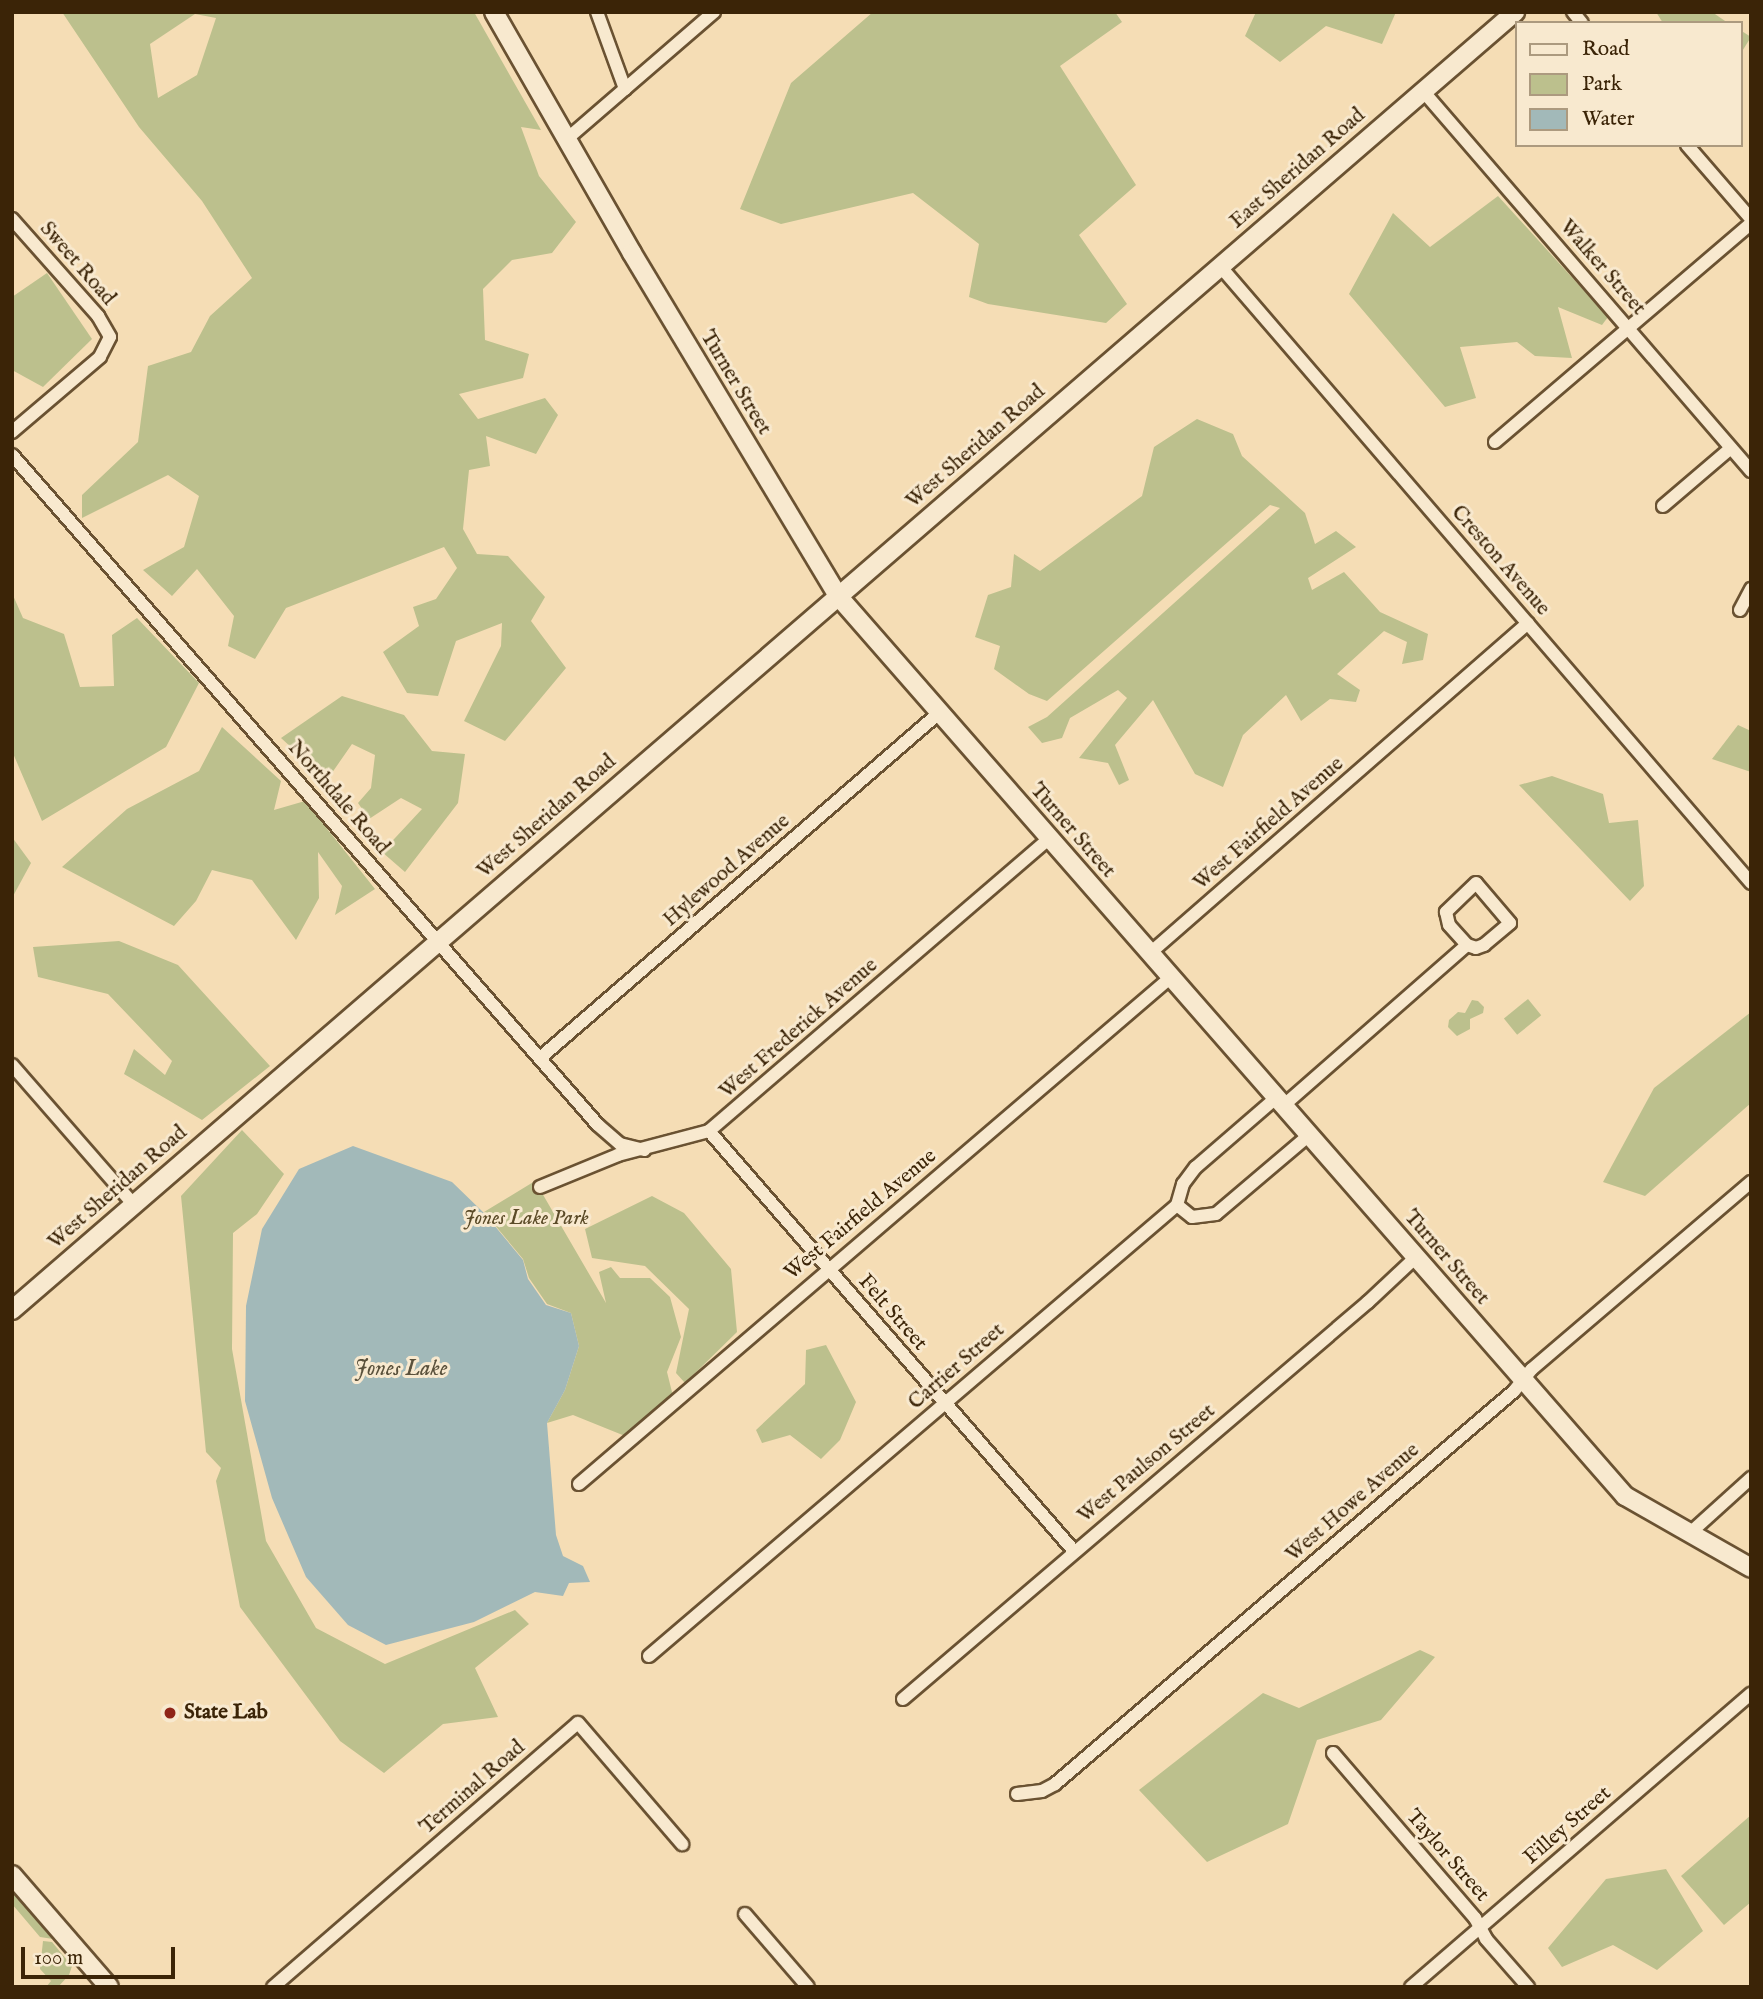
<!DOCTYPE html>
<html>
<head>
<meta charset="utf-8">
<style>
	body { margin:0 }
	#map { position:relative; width:1763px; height:1999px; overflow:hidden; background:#f5ddb5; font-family:"IM FELL English",serif }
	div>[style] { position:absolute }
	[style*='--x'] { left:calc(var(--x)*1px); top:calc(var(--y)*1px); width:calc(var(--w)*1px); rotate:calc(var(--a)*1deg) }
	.green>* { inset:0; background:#bcc08d; transform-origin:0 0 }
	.water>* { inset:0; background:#a2b9b9 }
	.roads { filter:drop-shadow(2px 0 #6a5232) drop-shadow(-2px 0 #6a5232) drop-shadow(0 2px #6a5232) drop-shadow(0 -2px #6a5232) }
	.street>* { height:12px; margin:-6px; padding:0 6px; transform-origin:6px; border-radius:6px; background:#f8e9cf }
	.secondary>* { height:18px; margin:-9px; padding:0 9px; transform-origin:9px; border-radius:9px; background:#f8e9cf }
	.dots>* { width:19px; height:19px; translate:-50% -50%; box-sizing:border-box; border:4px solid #f8e9cf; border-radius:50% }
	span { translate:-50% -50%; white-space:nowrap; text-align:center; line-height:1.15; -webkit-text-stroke:6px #f8e9cf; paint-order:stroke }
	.street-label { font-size:21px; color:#3b2407 }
	.park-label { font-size:21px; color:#5b4b28; font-style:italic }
	.poi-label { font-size:21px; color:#3b2407; font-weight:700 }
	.left { translate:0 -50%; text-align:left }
	.water-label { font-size:23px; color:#5a513c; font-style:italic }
	.frame { position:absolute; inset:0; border:14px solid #3b2407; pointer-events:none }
	.legend { position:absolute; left:1515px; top:21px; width:228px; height:126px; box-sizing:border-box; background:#f8e9cf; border:2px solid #ac9a7f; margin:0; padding:9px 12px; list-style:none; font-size:21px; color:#3b2407 }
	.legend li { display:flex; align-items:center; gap:14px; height:35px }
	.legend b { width:35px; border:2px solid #ac9a7f }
	.scale { position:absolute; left:21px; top:1947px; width:154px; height:32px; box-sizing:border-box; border:4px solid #3b2407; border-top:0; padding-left:9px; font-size:21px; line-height:24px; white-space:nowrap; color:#3b2407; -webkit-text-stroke:5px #f8e9cf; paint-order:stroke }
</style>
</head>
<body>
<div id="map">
	<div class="green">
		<div style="clip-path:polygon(evenodd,62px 12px,474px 12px,541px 130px,521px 127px,539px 176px,576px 222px,552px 253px,512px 260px,483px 289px,485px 340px,529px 354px,523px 378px,459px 394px,478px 419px,545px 398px,558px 415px,536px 454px,486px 436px,490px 466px,469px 470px,463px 529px,477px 554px,508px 556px,545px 597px,531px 621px,566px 668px,505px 741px,464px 721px,501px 646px,502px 623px,456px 641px,438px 696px,407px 693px,383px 652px,419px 626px,413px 607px,436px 599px,457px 568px,444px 547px,286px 608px,255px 659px,228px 646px,234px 616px,197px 569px,172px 596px,143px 570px,184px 547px,199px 496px,168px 475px,82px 518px,82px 495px,138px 442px,148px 366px,191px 352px,210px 316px,252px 278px,202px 201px,139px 127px,62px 12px,195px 14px,216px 18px,197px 75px,158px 98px,150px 44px,195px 14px)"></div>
		<div style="clip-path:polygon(873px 12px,1115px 12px,1122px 22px,1060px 66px,1136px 185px,1079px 235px,1127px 304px,1106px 323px,988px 304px,969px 297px,979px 244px,913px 193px,781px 224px,740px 209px,791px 83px)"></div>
		<div style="clip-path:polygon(1256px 12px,1396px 12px,1382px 44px,1326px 26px,1280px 62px,1245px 36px)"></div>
		<div style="clip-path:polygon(1656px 12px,1712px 12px,1728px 23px,1663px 23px)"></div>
		<div style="left:1740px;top:30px;width:13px;height:87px;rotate:32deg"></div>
		<div style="clip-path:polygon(1498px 196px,1608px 317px,1602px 325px,1558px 307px,1572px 358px,1535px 356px,1517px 342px,1460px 347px,1476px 398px,1445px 407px,1349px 294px,1393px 213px,1430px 247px)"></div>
		<div style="clip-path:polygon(47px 273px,92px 339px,43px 387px,12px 370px,12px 297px)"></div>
		<div style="clip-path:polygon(1197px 419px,1233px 434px,1242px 456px,1305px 513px,1315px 544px,1336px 531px,1356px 547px,1308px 578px,1312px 590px,1344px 572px,1380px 612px,1428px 634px,1423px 660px,1402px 664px,1407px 642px,1384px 631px,1337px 674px,1360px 690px,1356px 702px,1330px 699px,1301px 721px,1286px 695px,1243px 735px,1223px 787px,1195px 774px,1153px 700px,1115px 745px,1129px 780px,1119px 785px,1108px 763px,1079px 758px,1127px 698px,1118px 690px,1070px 718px,1062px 738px,1042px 743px,1028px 727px,1047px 717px,1280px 508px,1270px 505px,1047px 701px,1029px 694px,994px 669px,1000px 646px,975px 637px,988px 595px,1011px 587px,1014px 554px,1040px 571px,1142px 496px,1154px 447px)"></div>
		<div style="clip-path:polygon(12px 593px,23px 618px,64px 634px,80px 687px,114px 686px,112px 635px,137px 618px,199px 683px,166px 747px,42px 821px,12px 751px)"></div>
		<div style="clip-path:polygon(342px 696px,404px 715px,432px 751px,465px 754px,458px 803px,405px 872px,382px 852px,422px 809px,401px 798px,369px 819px,358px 803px,371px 788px,375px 755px,352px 744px,327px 780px,281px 738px)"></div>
		<div style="clip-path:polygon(1738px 725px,1751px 731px,1751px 772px,1712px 759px)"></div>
		<div style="clip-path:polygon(222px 727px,281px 781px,274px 810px,305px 801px,375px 889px,335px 915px,342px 886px,318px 852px,319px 898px,296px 940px,252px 880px,212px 870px,196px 901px,174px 926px,62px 867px,127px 809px,199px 771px)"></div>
		<div style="clip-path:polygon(1552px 776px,1603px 794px,1609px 823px,1638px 820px,1644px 886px,1630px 901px,1519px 785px)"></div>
		<div style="clip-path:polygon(12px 837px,31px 863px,12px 898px)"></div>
		<div style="clip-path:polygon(119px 941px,178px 965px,270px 1066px,202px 1120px,124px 1074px,134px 1049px,165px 1075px,172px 1061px,108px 994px,38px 977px,33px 947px)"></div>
		<div style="left:1528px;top:999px;width:21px;height:31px;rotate:51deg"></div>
		<div style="clip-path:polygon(1472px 1000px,1478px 1001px,1484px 1007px,1483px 1013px,1470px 1019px,1470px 1029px,1457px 1036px,1448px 1027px,1449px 1020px,1458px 1012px,1465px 1013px)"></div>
		<div style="clip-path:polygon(1751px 1012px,1751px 1103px,1645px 1196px,1603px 1182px,1654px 1088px)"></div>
		<div style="clip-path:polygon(242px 1130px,284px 1174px,257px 1214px,233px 1233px,232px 1349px,266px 1541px,316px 1628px,385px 1664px,515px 1610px,529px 1624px,475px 1668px,498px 1717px,443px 1724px,384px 1773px,340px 1741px,240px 1607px,216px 1481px,221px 1468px,206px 1452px,181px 1196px)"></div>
		<div style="clip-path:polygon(535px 1181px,606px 1303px,599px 1272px,611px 1267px,620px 1278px,650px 1278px,670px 1297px,681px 1337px,667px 1372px,673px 1396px,625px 1436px,573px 1415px,547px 1423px,565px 1390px,579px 1346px,571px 1313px,547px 1304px,529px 1278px,523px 1259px,484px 1212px)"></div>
		<div style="clip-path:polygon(652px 1196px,684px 1213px,731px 1269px,737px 1332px,685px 1383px,676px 1373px,689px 1309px,645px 1266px,592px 1258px,585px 1229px)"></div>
		<div style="clip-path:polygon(826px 1345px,856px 1402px,840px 1440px,821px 1459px,790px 1435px,762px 1443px,756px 1430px,805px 1384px,806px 1350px)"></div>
		<div style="clip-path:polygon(1420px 1650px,1435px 1657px,1381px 1720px,1317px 1740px,1288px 1824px,1207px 1862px,1139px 1790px,1263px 1693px,1299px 1708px)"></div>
		<div style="clip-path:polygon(1751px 1815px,1751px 1902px,1724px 1925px,1681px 1876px)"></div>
		<div style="clip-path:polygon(1666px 1869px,1703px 1931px,1657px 1970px,1613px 1945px,1562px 1967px,1548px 1948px,1606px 1879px)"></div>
		<div style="clip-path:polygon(12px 1890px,67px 1953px,71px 1960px,53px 1939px,40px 1937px,12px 1904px)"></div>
		<div style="clip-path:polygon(43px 1941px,52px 1942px,72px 1966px,69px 1975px,58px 1987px,46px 1987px,51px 1981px,40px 1969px)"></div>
	</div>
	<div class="water">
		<div style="clip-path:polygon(353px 1146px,452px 1182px,484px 1213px,523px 1260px,528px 1279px,546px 1305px,571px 1313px,579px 1346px,565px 1390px,547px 1423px,556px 1535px,563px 1556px,583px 1566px,590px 1582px,569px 1583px,563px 1596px,535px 1592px,474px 1622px,386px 1645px,348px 1625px,306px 1577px,272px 1498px,245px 1401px,246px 1306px,262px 1229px,299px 1169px)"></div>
	</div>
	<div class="roads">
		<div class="street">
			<div style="--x:597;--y:12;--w:82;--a:70"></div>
			<div style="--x:1573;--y:12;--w:14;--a:51"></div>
			<div style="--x:1423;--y:91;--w:502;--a:49.2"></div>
			<div style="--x:568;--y:138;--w:193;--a:-40.8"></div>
			<div style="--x:1687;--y:145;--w:98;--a:49.1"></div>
			<div style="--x:12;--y:219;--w:130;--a:48.4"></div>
			<div style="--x:98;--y:316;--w:24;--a:60"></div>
			<div style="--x:110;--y:337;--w:22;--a:117"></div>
			<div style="--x:100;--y:357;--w:116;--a:139.6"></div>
			<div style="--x:1220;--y:266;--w:814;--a:49.28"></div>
			<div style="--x:1495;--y:442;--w:337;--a:-40.5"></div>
			<div style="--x:12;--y:455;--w:890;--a:48.83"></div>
			<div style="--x:598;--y:1125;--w:29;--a:41"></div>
			<div style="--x:620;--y:1144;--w:25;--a:14"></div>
			<div style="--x:1663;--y:506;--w:89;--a:-40.5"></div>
			<div style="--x:1740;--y:610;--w:24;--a:-62"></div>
			<div style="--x:1149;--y:954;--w:503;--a:-41.13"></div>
			<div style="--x:540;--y:1058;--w:527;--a:-40.85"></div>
			<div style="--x:12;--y:1065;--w:186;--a:48.9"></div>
			<div style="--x:1283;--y:1106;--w:244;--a:-41.2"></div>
			<div style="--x:1467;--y:945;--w:9;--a:18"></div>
			<div style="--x:1476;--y:948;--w:9;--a:-21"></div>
			<div style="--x:1484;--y:945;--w:34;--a:-40"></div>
			<div style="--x:1510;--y:923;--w:52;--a:-130.4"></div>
			<div style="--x:1476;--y:883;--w:42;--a:136"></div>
			<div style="--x:1446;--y:912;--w:13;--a:77"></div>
			<div style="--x:1449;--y:925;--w:27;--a:48"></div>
			<div style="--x:709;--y:1131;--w:556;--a:49.01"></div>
			<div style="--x:540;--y:1187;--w:84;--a:-22.3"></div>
			<div style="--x:618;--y:1155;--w:94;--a:-14.8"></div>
			<div style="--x:709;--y:1131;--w:448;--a:-40.7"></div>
			<div style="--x:1177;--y:1205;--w:19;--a:39"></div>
			<div style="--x:1192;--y:1217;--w:24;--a:-7"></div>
			<div style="--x:1216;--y:1214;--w:122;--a:-40.3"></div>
			<div style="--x:579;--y:1484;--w:778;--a:-40.57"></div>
			<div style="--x:1689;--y:1534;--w:84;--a:-42.1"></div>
			<div style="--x:649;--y:1656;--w:694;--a:-40.5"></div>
			<div style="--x:1177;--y:1205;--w:22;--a:-74"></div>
			<div style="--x:1183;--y:1184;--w:21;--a:-53"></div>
			<div style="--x:1196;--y:1167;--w:106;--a:-40.8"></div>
			<div style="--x:903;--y:1699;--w:611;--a:-40.49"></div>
			<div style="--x:1368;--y:1302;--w:64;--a:-43.1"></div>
			<div style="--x:1333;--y:1753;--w:218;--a:49.3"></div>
			<div style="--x:1475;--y:1918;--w:24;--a:62"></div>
			<div style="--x:1486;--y:1939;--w:64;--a:48.8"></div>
			<div style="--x:1017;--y:1794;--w:25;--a:-7"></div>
			<div style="--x:1042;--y:1791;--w:15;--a:-28"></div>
			<div style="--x:1055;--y:1784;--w:604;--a:-40.57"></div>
			<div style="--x:1514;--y:1391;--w:28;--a:-51"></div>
			<div style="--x:1532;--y:1369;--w:288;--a:-40.5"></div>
			<div style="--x:745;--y:1914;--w:96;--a:49.2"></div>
			<div style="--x:273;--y:1987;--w:403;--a:-40.9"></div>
			<div style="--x:578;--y:1723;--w:160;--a:49.3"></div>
			<div style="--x:1411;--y:1987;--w:449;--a:-40.8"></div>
		</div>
		<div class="secondary">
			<div style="--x:494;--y:12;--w:278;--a:60.2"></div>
			<div style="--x:632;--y:253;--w:400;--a:59"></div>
			<div style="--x:838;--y:596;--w:1196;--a:48.83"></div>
			<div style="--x:1625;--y:1496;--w:145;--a:29.7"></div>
			<div style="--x:12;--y:1310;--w:1986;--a:-40.81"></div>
			<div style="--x:12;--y:1875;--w:148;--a:49.1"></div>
		</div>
	</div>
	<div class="dots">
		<div style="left:170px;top:1713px;background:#8f2418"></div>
	</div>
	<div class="street-label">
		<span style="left:1298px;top:169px;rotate:-41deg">East Sheridan Road</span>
		<span style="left:77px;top:264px;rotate:49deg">Sweet Road</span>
		<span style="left:1602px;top:268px;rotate:49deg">Walker Street</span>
		<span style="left:735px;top:383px;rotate:59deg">Turner Street</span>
		<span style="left:976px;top:447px;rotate:-41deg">West Sheridan Road</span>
		<span style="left:1500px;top:561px;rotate:49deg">Creston Avenue</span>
		<span style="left:338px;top:798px;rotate:49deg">Northdale Road</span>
		<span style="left:547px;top:817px;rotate:-41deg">West Sheridan Road</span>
		<span style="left:1269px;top:824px;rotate:-41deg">West Fairfield Avenue</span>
		<span style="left:1072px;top:831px;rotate:49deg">Turner Street</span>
		<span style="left:727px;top:871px;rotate:-41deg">Hylewood Avenue</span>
		<span style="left:799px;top:1029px;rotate:-41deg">West Frederick Avenue</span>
		<span style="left:118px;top:1188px;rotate:-41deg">West Sheridan Road</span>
		<span style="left:861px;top:1215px;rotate:-40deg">West Fairfield Avenue</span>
		<span style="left:1446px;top:1258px;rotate:49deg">Turner Street</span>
		<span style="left:892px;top:1313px;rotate:49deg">Felt Street</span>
		<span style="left:957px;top:1367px;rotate:-41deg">Carrier Street</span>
		<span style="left:1147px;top:1464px;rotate:-40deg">West Paulson Street</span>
		<span style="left:1353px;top:1503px;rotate:-41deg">West Howe Avenue</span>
		<span style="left:473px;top:1788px;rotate:-41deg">Terminal Road</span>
		<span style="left:1568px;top:1826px;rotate:-41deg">Filley Street</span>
		<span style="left:1447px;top:1856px;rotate:49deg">Taylor Street</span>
	</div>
	<div class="park-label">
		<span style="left:526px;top:1219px">Jones Lake Park</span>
	</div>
	<div class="poi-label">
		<span class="left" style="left:184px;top:1713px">State Lab</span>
	</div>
	<div class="water-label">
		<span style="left:401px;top:1369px">Jones Lake</span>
	</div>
	<div class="frame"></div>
	<ul class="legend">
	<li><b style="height:9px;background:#f8e9cf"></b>Road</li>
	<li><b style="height:19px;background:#bcc08d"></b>Park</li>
	<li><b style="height:19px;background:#a2b9b9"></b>Water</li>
	</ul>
	<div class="scale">100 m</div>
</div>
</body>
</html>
